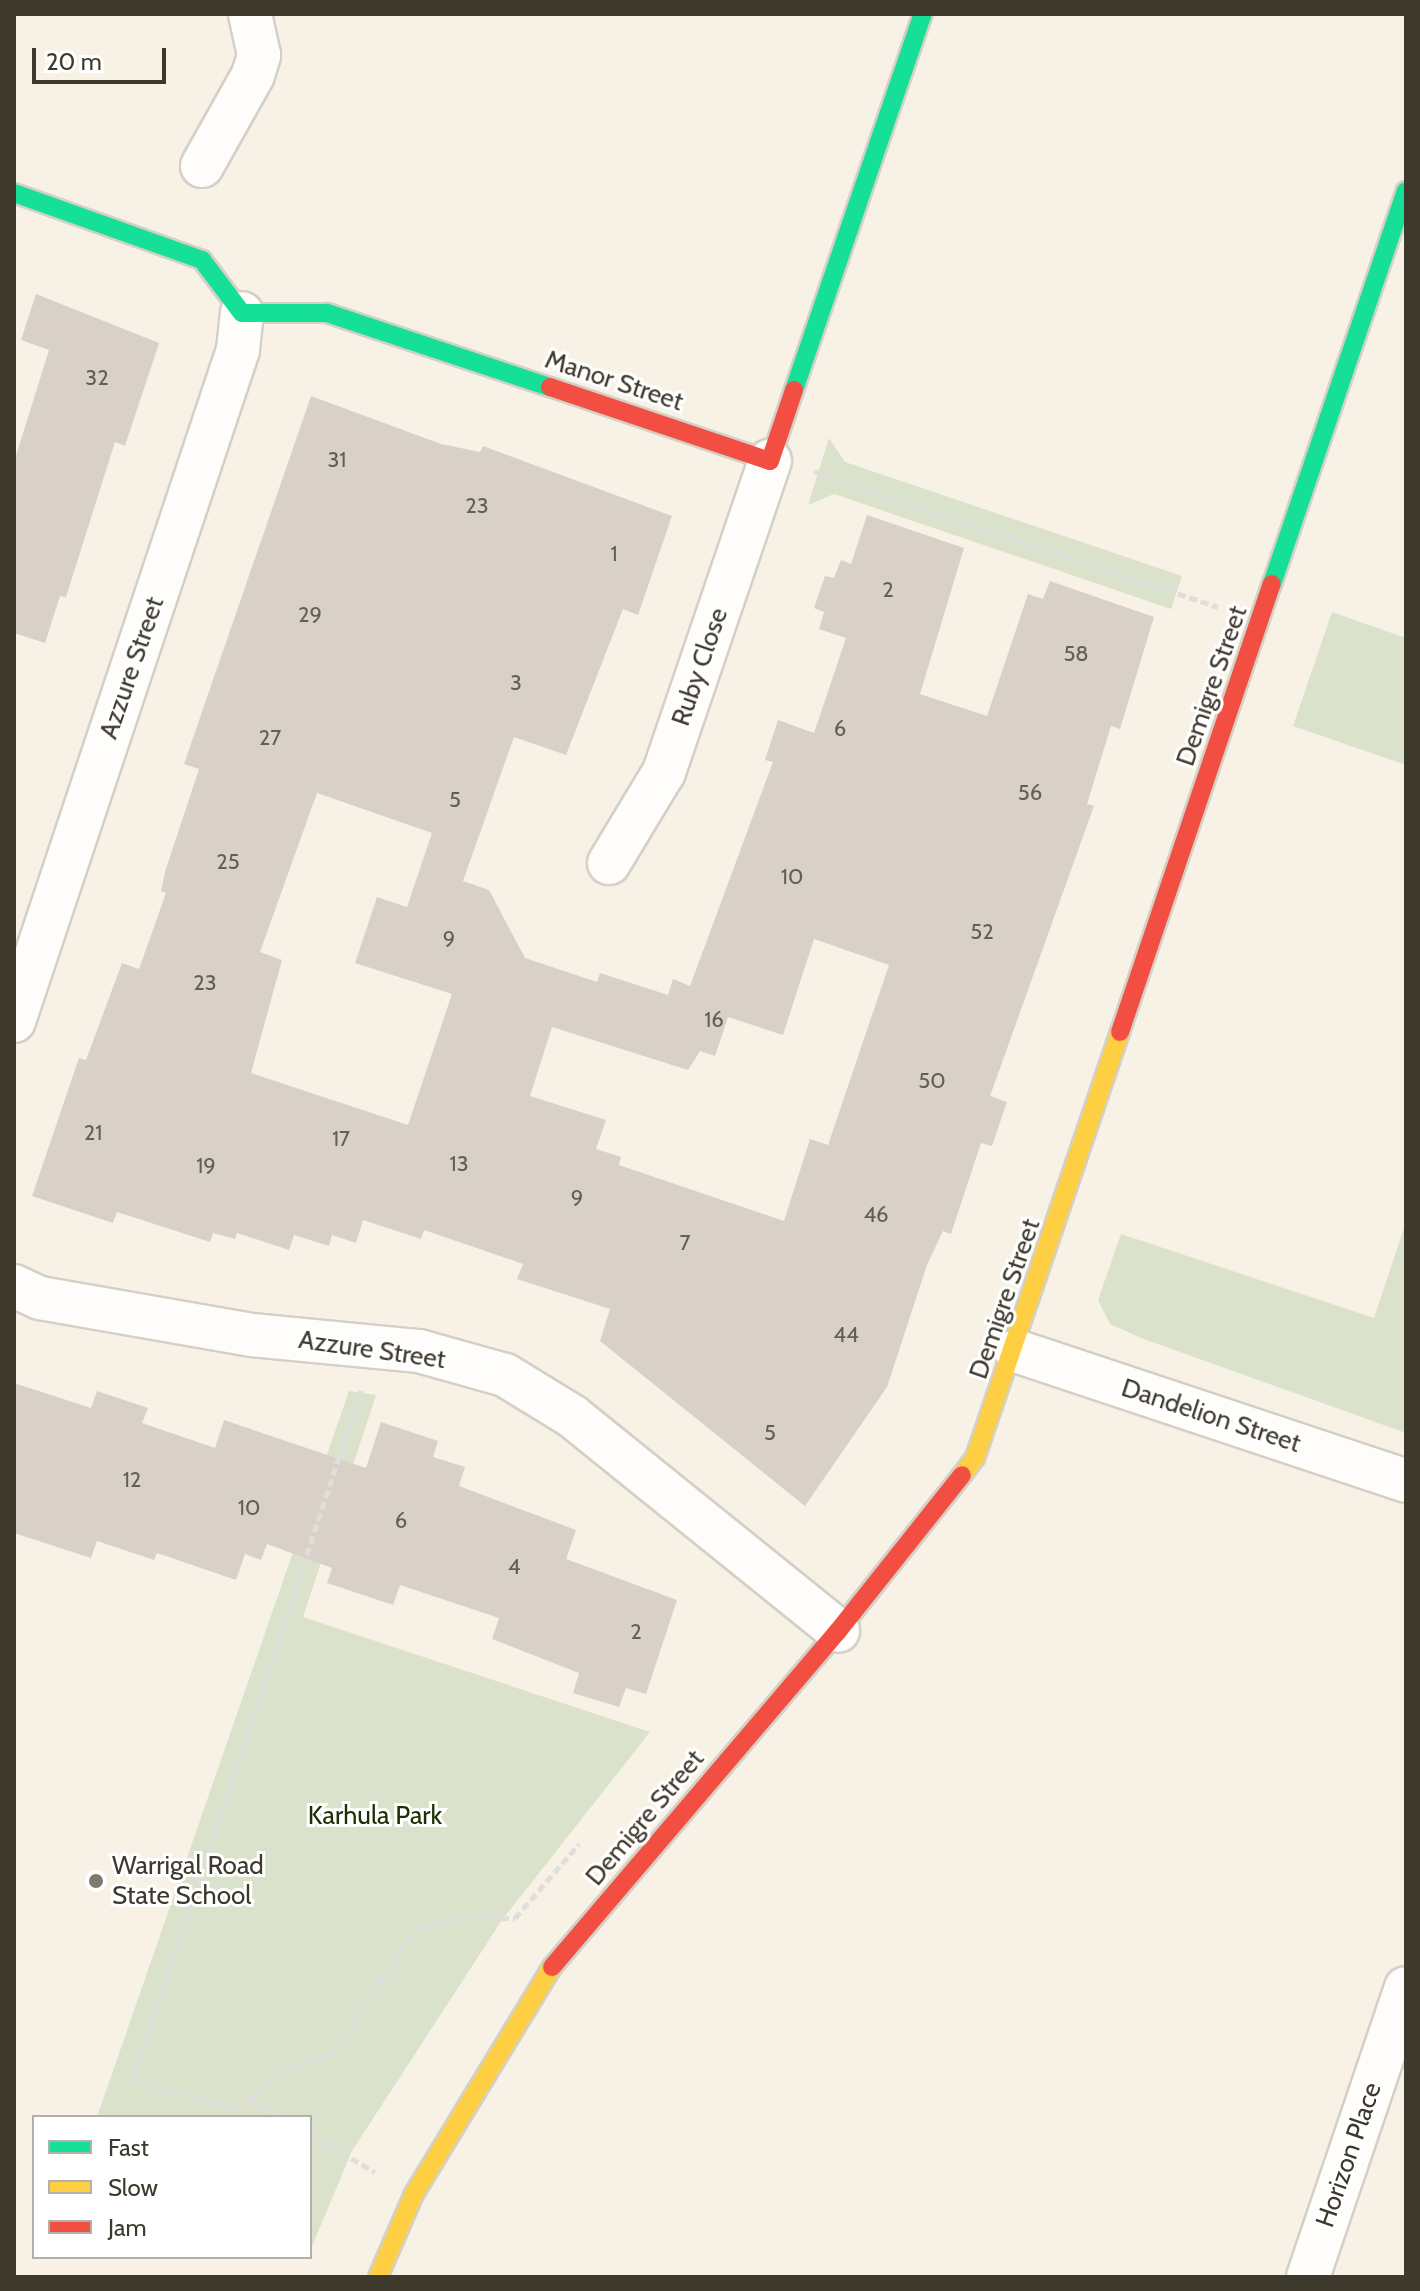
<!DOCTYPE html>
<html>
<head>
<meta charset="utf-8">
<style>
	body { margin:0 }
	#map { position:relative; width:1420px; height:2291px; overflow:hidden; background:#f7f2e5; font-family:Cabin,sans-serif }
	div>[style] { position:absolute }
	[style*='--x'] { left:calc(var(--x)*1px); top:calc(var(--y)*1px); width:calc(var(--w)*1px); rotate:calc(var(--a)*1deg) }
	.green>* { inset:0; background:#dbe2cb }
	.building>* { inset:0; background:#d9d1c7 }
	.path>* { height:5px; margin-top:-2.5px; transform-origin:0; background:repeating-linear-gradient(90deg,#e0deda 0 8px,transparent 0 12px) }
	.roads { filter:drop-shadow(2px 0 #d4d0c5) drop-shadow(-2px 0 #d4d0c5) drop-shadow(0 2px #d4d0c5) drop-shadow(0 -2px #d4d0c5) }
	.street>* { height:42px; margin:-21px; padding:0 21px; transform-origin:21px; border-radius:21px; background:#fefdfb }
	.fast>* { height:18px; margin:-9px; padding:0 9px; transform-origin:9px; border-radius:9px; background:#16e098 }
	.slow>* { height:18px; margin:-9px; padding:0 9px; transform-origin:9px; border-radius:9px; background:#ffcf43 }
	.jam>* { height:18px; margin:-9px; padding:0 9px; transform-origin:9px; border-radius:9px; background:#f24e42 }
	.dots>* { width:22px; height:22px; translate:-50% -50%; box-sizing:border-box; border:4px solid #fff; border-radius:50% }
	span { translate:-50% -50%; white-space:nowrap; text-align:center; line-height:1.15; -webkit-text-stroke:6px #fff; paint-order:stroke }
	.number-label { font-size:22px; color:#645f54 }
	.number-label span { -webkit-text-stroke-width:0 }
	.street-label { font-size:26px; color:#3d392d }
	.park-label { font-size:26px; color:#1c3101 }
	.poi-label { font-size:26px; color:#3d392d }
	.left { translate:0 -50%; text-align:left }
	.frame { position:absolute; inset:0; border:16px solid #3d392d; pointer-events:none }
	.legend { position:absolute; left:32px; top:2115px; width:280px; height:144px; box-sizing:border-box; background:#fff; border:2px solid #b1b0ab; margin:0; padding:10px 14px; list-style:none; font-size:24px; color:#3d392d }
	.legend li { display:flex; align-items:center; gap:16px; height:40px }
	.legend b { width:40px; border:2px solid #b1b0ab }
	.scale { position:absolute; left:32px; top:48px; width:134px; height:36px; box-sizing:border-box; border:4px solid #3d392d; border-top:0; padding-left:10px; font-size:24px; line-height:28px; white-space:nowrap; color:#3d392d; -webkit-text-stroke:6px #fff; paint-order:stroke }
</style>
</head>
<body>
<div id="map">
	<div class="green">
		<div style="clip-path:polygon(829px 438px,845px 462px,1182px 576px,1171px 609px,834px 494px,808px 505px)"></div>
		<div style="clip-path:polygon(1332px 612px,1406px 638px,1406px 765px,1293px 726px)"></div>
		<div style="clip-path:polygon(1406px 1222px,1406px 1433px,1141px 1338px,1110px 1324px,1098px 1300px,1121px 1234px,1374px 1318px)"></div>
		<div style="clip-path:polygon(349px 1391px,376px 1395px,303px 1617px,650px 1732px,502px 1920px,352px 2151px,310px 2251px,310px 2117px,97px 2117px)"></div>
	</div>
	<div class="building">
		<div style="clip-path:polygon(36px 294px,159px 343px,125px 446px,115px 442px,66px 597px,60px 596px,45px 643px,14px 633px,14px 462px,49px 350px,21px 340px)"></div>
		<div style="clip-path:polygon(evenodd,311px 396px,441px 444px,480px 452px,483px 446px,672px 516px,638px 615px,623px 609px,566px 755px,514px 737px,463px 881px,489px 890px,525px 958px,597px 982px,600px 973px,668px 995px,673px 979px,690px 986px,773px 762px,765px 760px,778px 720px,814px 733px,846px 638px,819px 629px,824px 612px,814px 608px,825px 576px,834px 578px,841px 560px,851px 564px,867px 515px,964px 548px,920px 694px,987px 716px,1028px 594px,1043px 599px,1050px 581px,1154px 617px,1120px 729px,1111px 726px,1087px 804px,1094px 806px,990px 1096px,1007px 1102px,992px 1146px,981px 1143px,951px 1234px,943px 1231px,927px 1265px,887px 1387px,805px 1506px,600px 1341px,610px 1309px,517px 1279px,523px 1264px,424px 1230px,421px 1239px,363px 1220px,356px 1243px,332px 1235px,329px 1246px,294px 1235px,289px 1250px,237px 1233px,235px 1239px,213px 1233px,210px 1242px,117px 1212px,113px 1223px,32px 1196px,79px 1058px,86px 1060px,122px 963px,139px 969px,166px 893px,161px 891px,165px 872px,199px 769px,184px 764px,311px 396px,317px 793px,432px 833px,407px 907px,377px 897px,355px 963px,452px 994px,408px 1125px,251px 1073px,282px 960px,260px 952px,317px 793px,311px 396px,814px 939px,889px 965px,828px 1145px,810px 1139px,784px 1221px,619px 1165px,621px 1157px,596px 1149px,606px 1120px,530px 1096px,552px 1027px,688px 1070px,700px 1051px,715px 1056px,728px 1017px,783px 1035px,814px 939px)"></div>
		<div style="clip-path:polygon(14px 1383px,91px 1408px,97px 1391px,148px 1408px,142px 1423px,215px 1448px,224px 1420px,366px 1468px,381px 1422px,438px 1441px,433px 1457px,465px 1467px,459px 1486px,576px 1530px,566px 1559px,677px 1600px,646px 1694px,626px 1688px,619px 1707px,573px 1693px,579px 1673px,492px 1639px,499px 1618px,400px 1585px,393px 1605px,327px 1583px,332px 1568px,267px 1544px,261px 1560px,245px 1554px,236px 1580px,157px 1553px,154px 1560px,97px 1541px,91px 1558px,14px 1533px)"></div>
	</div>
	<div class="path">
		<div style="--x:814;--y:471;--w:426;--a:18.6"></div>
		<div style="--x:250;--y:2100;--w:46;--a:-44.1"></div>
		<div style="--x:283;--y:2068;--w:52;--a:-16.7"></div>
		<div style="--x:333;--y:2053;--w:146;--a:-56.4"></div>
		<div style="--x:414;--y:1931;--w:41;--a:-17.1"></div>
		<div style="--x:453;--y:1919;--w:62;--a:-0.9"></div>
		<div style="--x:515;--y:1918;--w:98;--a:-49.1"></div>
		<div style="--x:280;--y:2117;--w:34;--a:-150"></div>
		<div style="--x:250;--y:2100;--w:18;--a:151"></div>
		<div style="--x:234;--y:2109;--w:104;--a:-163.3"></div>
		<div style="--x:134;--y:2079;--w:725;--a:-71.76"></div>
		<div style="--x:310;--y:2134;--w:75;--a:30.3"></div>
	</div>
	<div class="roads">
		<div class="street">
			<div style="--x:202;--y:166;--w:104;--a:-60.7"></div>
			<div style="--x:253;--y:75;--w:21;--a:-73"></div>
			<div style="--x:259;--y:55;--w:42;--a:-102.4"></div>
			<div style="--x:609;--y:863;--w:106;--a:-58.9"></div>
			<div style="--x:664;--y:772;--w:329;--a:-71.2"></div>
			<div style="--x:14;--y:1021;--w:707;--a:-71.54"></div>
			<div style="--x:238;--y:350;--w:37;--a:-84"></div>
			<div style="--x:14;--y:1286;--w:29;--a:25"></div>
			<div style="--x:40;--y:1298;--w:215;--a:9.9"></div>
			<div style="--x:252;--y:1335;--w:168;--a:5.5"></div>
			<div style="--x:419;--y:1351;--w:89;--a:15.6"></div>
			<div style="--x:505;--y:1375;--w:79;--a:31.5"></div>
			<div style="--x:572;--y:1416;--w:342;--a:38.9"></div>
			<div style="--x:1016;--y:1351;--w:411;--a:18.4"></div>
			<div style="--x:1308;--y:2277;--w:305;--a:-71.3"></div>
		</div>
		<div class="fast">
			<div style="--x:14;--y:193;--w:200;--a:19.6"></div>
			<div style="--x:202;--y:260;--w:66;--a:53"></div>
			<div style="--x:242;--y:313;--w:85;--a:0"></div>
			<div style="--x:327;--y:313;--w:235;--a:18.4"></div>
			<div style="--x:794;--y:390;--w:398;--a:-71.1"></div>
			<div style="--x:1272;--y:584;--w:415;--a:-71.2"></div>
		</div>
		<div class="slow">
			<div style="--x:962;--y:1475;--w:21;--a:-53"></div>
			<div style="--x:975;--y:1458;--w:450;--a:-71.2"></div>
			<div style="--x:378;--y:2277;--w:90;--a:-66.6"></div>
			<div style="--x:414;--y:2194;--w:266;--a:-58.7"></div>
		</div>
		<div class="jam">
			<div style="--x:550;--y:387;--w:232;--a:18.6"></div>
			<div style="--x:770;--y:461;--w:75;--a:-71.3"></div>
			<div style="--x:1120;--y:1032;--w:473;--a:-71.3"></div>
			<div style="--x:552;--y:1967;--w:441;--a:-49.6"></div>
			<div style="--x:838;--y:1631;--w:199;--a:-51.5"></div>
		</div>
	</div>
	<div class="dots">
		<div style="left:96px;top:1881px;background:#7e7a6d"></div>
	</div>
	<div class="number-label">
		<span style="left:97px;top:378px">32</span>
		<span style="left:337px;top:460px">31</span>
		<span style="left:477px;top:506px">23</span>
		<span style="left:614px;top:554px">1</span>
		<span style="left:888px;top:590px">2</span>
		<span style="left:310px;top:615px">29</span>
		<span style="left:1076px;top:654px">58</span>
		<span style="left:516px;top:683px">3</span>
		<span style="left:840px;top:729px">6</span>
		<span style="left:270px;top:738px">27</span>
		<span style="left:1030px;top:793px">56</span>
		<span style="left:455px;top:800px">5</span>
		<span style="left:228px;top:862px">25</span>
		<span style="left:792px;top:877px">10</span>
		<span style="left:982px;top:932px">52</span>
		<span style="left:449px;top:939px">9</span>
		<span style="left:205px;top:983px">23</span>
		<span style="left:714px;top:1020px">16</span>
		<span style="left:932px;top:1081px">50</span>
		<span style="left:93px;top:1133px">21</span>
		<span style="left:341px;top:1139px">17</span>
		<span style="left:459px;top:1164px">13</span>
		<span style="left:206px;top:1166px">19</span>
		<span style="left:577px;top:1198px">9</span>
		<span style="left:876px;top:1215px">46</span>
		<span style="left:685px;top:1243px">7</span>
		<span style="left:846px;top:1335px">44</span>
		<span style="left:770px;top:1433px">5</span>
		<span style="left:132px;top:1480px">12</span>
		<span style="left:249px;top:1508px">10</span>
		<span style="left:401px;top:1521px">6</span>
		<span style="left:514px;top:1567px">4</span>
		<span style="left:636px;top:1632px">2</span>
	</div>
	<div class="street-label">
		<span style="left:614px;top:381px;rotate:18deg">Manor Street</span>
		<span style="left:700px;top:667px;rotate:-71deg">Ruby Close</span>
		<span style="left:132px;top:668px;rotate:-71deg">Azzure Street</span>
		<span style="left:1212px;top:686px;rotate:-71deg">Demigre Street</span>
		<span style="left:1005px;top:1299px;rotate:-71deg">Demigre Street</span>
		<span style="left:372px;top:1350px;rotate:8deg">Azzure Street</span>
		<span style="left:1211px;top:1416px;rotate:18deg">Dandelion Street</span>
		<span style="left:645px;top:1818px;rotate:-50deg">Demigre Street</span>
		<span style="left:1349px;top:2155px;rotate:-71deg">Horizon Place</span>
	</div>
	<div class="park-label">
		<span style="left:375px;top:1816px">Karhula Park</span>
	</div>
	<div class="poi-label">
		<span class="left" style="left:112px;top:1881px">Warrigal Road<br>State School</span>
	</div>
	<div class="frame"></div>
	<ul class="legend">
	<li><b style="height:10px;background:#16e098"></b>Fast</li>
	<li><b style="height:10px;background:#ffcf43"></b>Slow</li>
	<li><b style="height:10px;background:#f24e42"></b>Jam</li>
	</ul>
	<div class="scale">20 m</div>
</div>
</body>
</html>
